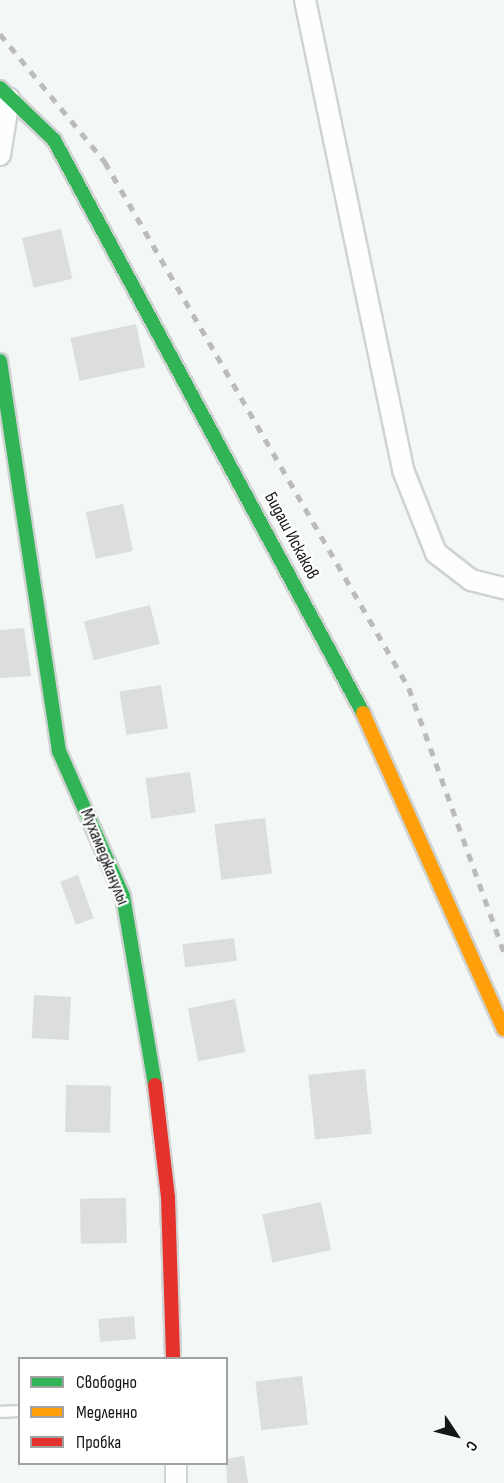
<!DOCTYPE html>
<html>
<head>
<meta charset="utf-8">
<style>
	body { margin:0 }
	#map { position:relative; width:504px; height:1483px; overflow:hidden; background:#f3f7f5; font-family:"Sofia Sans Condensed",sans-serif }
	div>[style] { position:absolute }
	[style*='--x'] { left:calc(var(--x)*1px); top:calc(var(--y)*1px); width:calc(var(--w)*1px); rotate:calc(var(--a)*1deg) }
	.building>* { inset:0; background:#dbdedc; transform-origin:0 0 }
	.roads { filter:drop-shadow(2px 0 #d0d3d2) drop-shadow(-2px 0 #d0d3d2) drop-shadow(0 2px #d0d3d2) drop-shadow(0 -2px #d0d3d2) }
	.lane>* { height:10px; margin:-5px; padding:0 5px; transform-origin:5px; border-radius:5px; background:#fdfefe }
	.street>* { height:20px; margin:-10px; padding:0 10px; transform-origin:10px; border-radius:10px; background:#fdfefe }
	.fast>* { height:14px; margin:-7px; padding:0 7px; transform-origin:7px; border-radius:7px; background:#30b455 }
	.slow>* { height:14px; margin:-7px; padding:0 7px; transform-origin:7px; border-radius:7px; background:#ff9f0a }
	.jam>* { height:14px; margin:-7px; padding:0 7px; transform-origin:7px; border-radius:7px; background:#e5322d }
	.rail>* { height:4.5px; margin-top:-2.25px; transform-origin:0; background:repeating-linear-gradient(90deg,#babbba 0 8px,transparent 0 16px) }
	span { translate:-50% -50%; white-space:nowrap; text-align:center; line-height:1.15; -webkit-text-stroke:4.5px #fff; paint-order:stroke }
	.street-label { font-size:18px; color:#151716 }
	.legend { position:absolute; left:18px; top:1357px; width:210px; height:108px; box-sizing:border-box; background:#fff; border:2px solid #a1a2a2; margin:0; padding:8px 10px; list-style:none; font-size:18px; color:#151716 }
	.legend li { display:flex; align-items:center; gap:12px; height:30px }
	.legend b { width:30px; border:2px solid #a1a2a2 }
	.north { position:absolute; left:426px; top:1405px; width:60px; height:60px; -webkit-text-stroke:4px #fff; paint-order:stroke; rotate:125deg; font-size:16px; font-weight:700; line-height:24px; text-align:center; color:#151716 }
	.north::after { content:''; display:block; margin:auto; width:21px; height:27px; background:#151716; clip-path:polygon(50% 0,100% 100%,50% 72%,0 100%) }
</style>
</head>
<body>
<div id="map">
	<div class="building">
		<div style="left:61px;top:229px;width:51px;height:40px;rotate:77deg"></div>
		<div style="left:136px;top:324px;width:44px;height:67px;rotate:78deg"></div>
		<div style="left:123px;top:504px;width:48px;height:38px;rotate:78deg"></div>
		<div style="left:150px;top:605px;width:40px;height:68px;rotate:76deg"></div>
		<div style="clip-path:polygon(24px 628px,31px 676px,0 678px,0 630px)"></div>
		<div style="left:161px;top:685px;width:44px;height:42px;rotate:81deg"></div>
		<div style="left:190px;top:772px;width:41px;height:45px;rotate:82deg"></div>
		<div style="left:265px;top:818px;width:56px;height:51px;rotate:83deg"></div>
		<div style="left:78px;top:875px;width:46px;height:19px;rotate:70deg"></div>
		<div style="left:234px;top:938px;width:23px;height:52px;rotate:83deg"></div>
		<div style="left:34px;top:995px;width:37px;height:43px;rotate:3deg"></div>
		<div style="left:235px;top:999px;width:54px;height:48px;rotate:79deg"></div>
		<div style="left:365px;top:1069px;width:65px;height:57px;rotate:84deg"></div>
		<div style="left:66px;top:1085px;width:45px;height:47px;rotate:1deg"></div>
		<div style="left:126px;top:1198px;width:45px;height:46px;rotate:89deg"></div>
		<div style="left:321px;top:1202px;width:49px;height:60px;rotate:78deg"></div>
		<div style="left:134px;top:1316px;width:23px;height:36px;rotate:85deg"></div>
		<div style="left:302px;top:1376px;width:49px;height:47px;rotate:83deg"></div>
		<div style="clip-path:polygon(244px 1456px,248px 1483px,227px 1483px,226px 1459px)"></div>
	</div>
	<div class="roads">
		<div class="lane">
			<div style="--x:0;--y:1412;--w:20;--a:-3"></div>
		</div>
		<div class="street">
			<div style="--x:305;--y:0;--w:480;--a:78.2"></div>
			<div style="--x:403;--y:470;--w:89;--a:68.3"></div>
			<div style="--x:436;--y:553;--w:44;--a:37.6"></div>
			<div style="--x:471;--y:580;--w:34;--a:14"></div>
			<div style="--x:0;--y:155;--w:57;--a:-80.9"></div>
			<div style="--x:176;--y:1464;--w:19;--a:90"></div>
		</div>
		<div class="fast">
			<div style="--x:0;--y:88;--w:75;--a:43.9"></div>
			<div style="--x:54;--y:140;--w:651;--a:61.66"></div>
			<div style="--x:0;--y:361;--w:394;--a:81.4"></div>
			<div style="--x:59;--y:751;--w:158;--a:66.2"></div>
			<div style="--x:123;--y:896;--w:192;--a:80.4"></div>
		</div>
		<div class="slow">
			<div style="--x:363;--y:713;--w:346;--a:66"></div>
		</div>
		<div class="jam">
			<div style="--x:155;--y:1085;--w:113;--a:83.4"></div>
			<div style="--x:168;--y:1197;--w:161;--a:88.2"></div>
		</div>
	</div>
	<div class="rail">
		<div style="--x:0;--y:34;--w:166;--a:50.6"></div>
		<div style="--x:105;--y:162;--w:608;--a:59.97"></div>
		<div style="--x:409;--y:688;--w:281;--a:70.2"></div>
	</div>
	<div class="street-label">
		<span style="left:291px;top:536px;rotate:62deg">Бидаш Искаков</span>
		<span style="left:104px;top:857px;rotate:68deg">Мухамеджанулы</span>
	</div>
	<ul class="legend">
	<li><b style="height:8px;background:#30b455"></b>Свободно</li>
	<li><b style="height:8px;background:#ff9f0a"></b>Медленно</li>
	<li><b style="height:8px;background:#e5322d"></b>Пробка</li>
	</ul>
	<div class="north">С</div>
</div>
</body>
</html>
